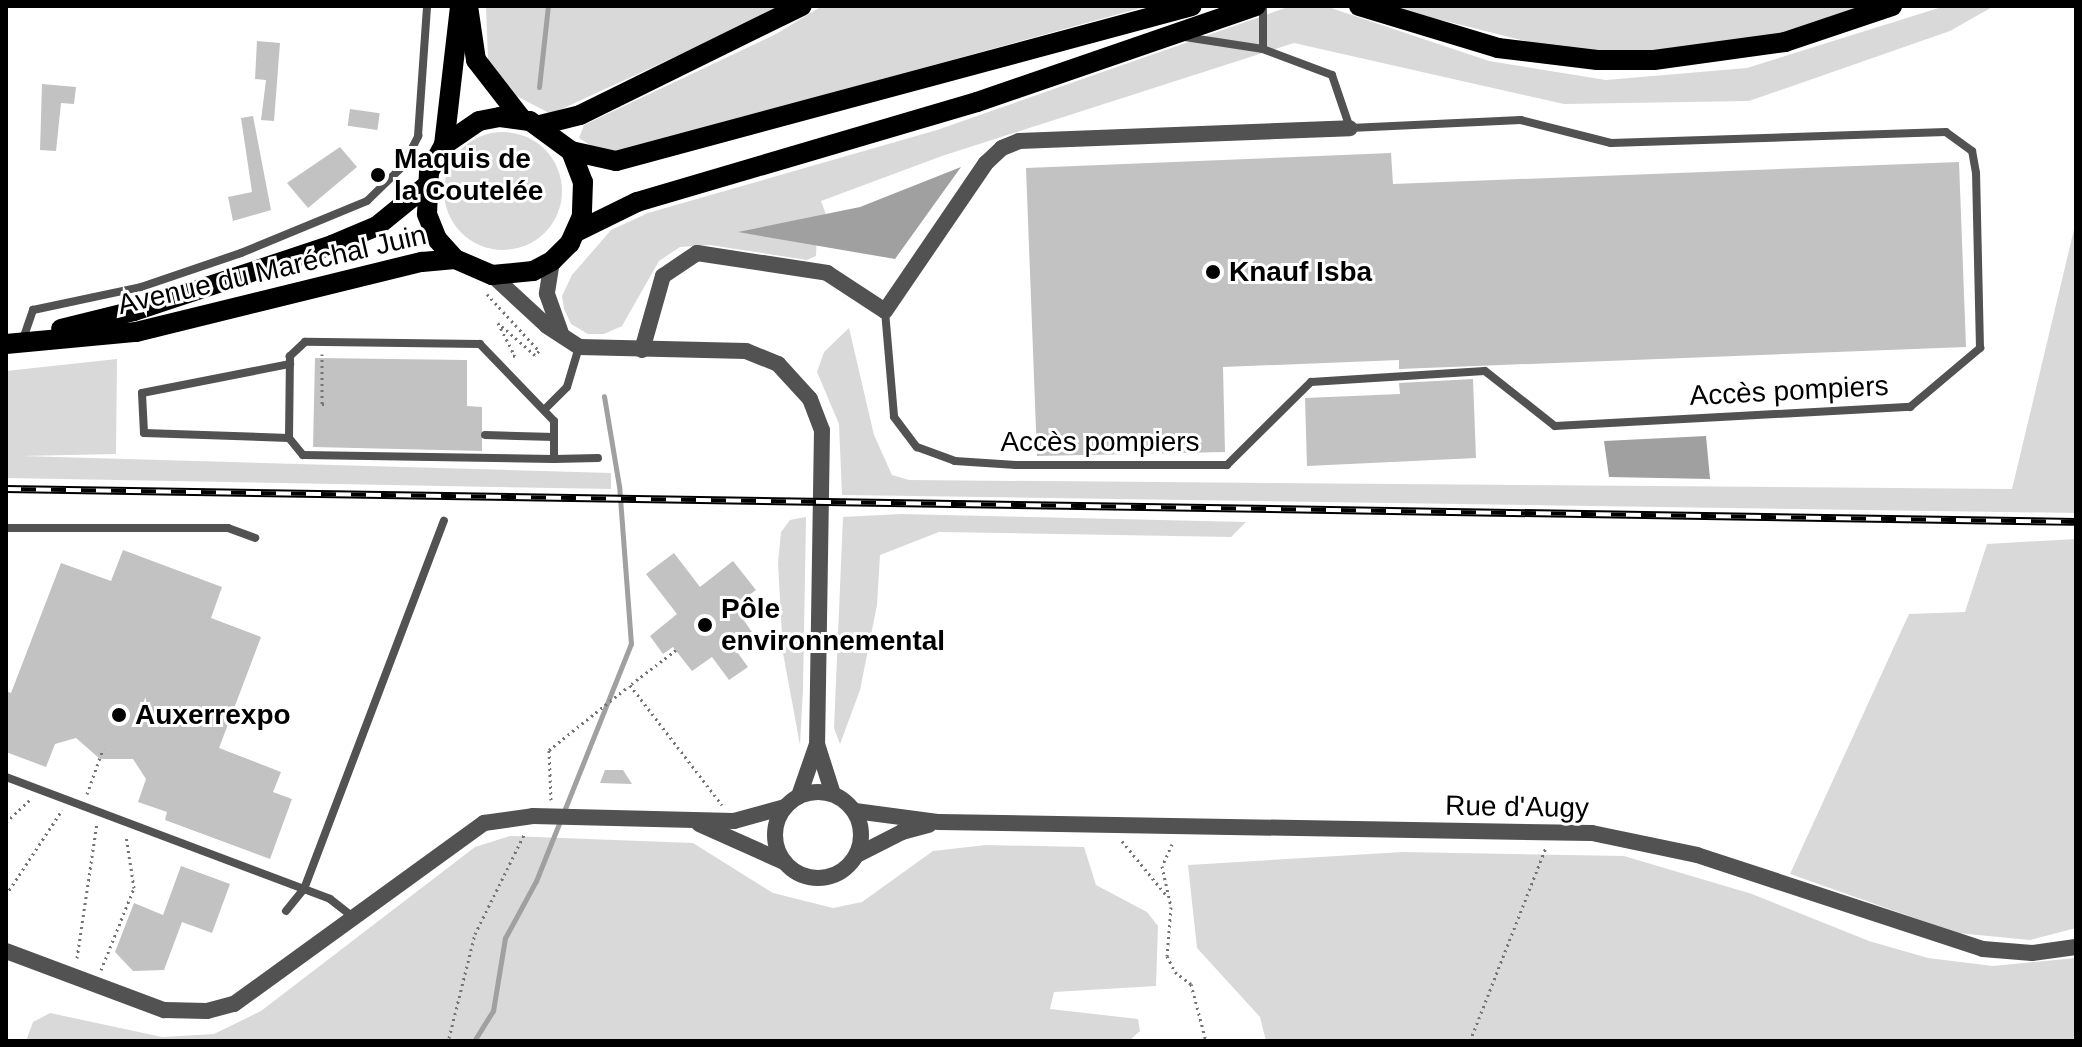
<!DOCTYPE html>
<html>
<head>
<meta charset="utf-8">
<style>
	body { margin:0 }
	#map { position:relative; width:2082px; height:1047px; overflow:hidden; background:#fff; font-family:Arial,sans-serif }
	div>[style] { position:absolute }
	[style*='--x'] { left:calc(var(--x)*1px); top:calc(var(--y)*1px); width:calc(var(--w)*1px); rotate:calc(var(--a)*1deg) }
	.green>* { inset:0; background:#d9d9d9 }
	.round { border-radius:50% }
	.water>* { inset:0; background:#a0a0a0 }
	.stream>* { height:5px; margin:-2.5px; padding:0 2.5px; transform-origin:2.5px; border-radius:2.5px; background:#a0a0a0 }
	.building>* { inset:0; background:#c2c2c2; transform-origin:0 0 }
	.path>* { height:3px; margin-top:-1.5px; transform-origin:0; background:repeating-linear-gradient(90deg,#747474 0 2px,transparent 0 6px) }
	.lane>* { height:8px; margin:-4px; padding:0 4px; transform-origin:4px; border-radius:4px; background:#525252 }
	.street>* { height:16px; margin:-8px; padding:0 8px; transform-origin:8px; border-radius:8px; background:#525252 }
	.street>.ring { margin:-8px; padding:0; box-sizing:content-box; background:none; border:16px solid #525252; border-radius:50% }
	.primary>* { height:20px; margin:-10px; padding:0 10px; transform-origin:10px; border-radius:10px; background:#000 }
	.rail>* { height:8px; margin-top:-4px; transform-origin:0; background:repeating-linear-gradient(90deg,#fff 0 15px,#000 0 30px); box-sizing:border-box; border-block:2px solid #000 }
	.dots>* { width:22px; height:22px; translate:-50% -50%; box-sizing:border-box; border:4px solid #fff; border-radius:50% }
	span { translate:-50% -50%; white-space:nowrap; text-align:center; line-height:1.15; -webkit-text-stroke:6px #fff; paint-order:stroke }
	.poi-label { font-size:28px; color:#000; font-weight:700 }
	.left { translate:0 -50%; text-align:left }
	.street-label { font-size:28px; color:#000 }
	.frame { position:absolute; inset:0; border:8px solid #000; pointer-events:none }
</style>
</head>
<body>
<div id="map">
	<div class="green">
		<div style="clip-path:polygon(486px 6px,785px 6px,551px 114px,511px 93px,488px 60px)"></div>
		<div style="clip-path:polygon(822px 6px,1148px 6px,629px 149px,601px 152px,579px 138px,584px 125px,776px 34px)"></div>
		<div style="clip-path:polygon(1291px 6px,1325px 6px,1489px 61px,1606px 80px,1747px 68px,1945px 6px,1994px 6px,1950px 31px,1749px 101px,1564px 104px,1294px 43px,942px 156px,821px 201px,831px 228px,817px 230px,816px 256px,807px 260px,710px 245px,680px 247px,659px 261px,622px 326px,604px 334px,588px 334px,571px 324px,564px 309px,562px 296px,572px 275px,611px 230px,648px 213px,937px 130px)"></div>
		<div style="clip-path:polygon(1386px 6px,1872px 6px,1805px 28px,1727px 45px,1635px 52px,1553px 48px)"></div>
		<div class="round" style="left:444px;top:132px;width:118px;height:118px"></div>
		<div style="clip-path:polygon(2076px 221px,2076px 513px,842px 495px,839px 424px,817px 372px,824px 352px,849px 328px,874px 435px,892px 475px,909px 480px,2012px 489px)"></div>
		<div style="clip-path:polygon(117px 359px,116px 454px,22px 456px,611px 473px,611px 489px,6px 478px,6px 371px)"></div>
		<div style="clip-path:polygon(901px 514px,1031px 517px,1246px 522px,1231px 537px,939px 532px,880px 555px,877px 605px,860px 690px,840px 744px,834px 728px,843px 517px)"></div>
		<div style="clip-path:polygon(806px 517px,803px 689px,800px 745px,783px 653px,778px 563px,781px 532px,790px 520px)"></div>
		<div style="clip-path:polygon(2076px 539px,2076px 928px,2030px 940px,1957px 933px,1790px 874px,1909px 614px,1965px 612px,1987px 544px)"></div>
		<div style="clip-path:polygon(510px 836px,693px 843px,773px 893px,833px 908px,862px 902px,933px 851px,986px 845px,1084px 847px,1096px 885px,1147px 912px,1158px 926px,1156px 986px,1054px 992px,1050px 1009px,1138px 1019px,1140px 1031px,1129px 1041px,26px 1041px,33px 1022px,50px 1013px,162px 1037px,214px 1034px,261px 1011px,475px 847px)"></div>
		<div style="clip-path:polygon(1403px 852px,1624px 856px,1752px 894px,1869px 941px,1928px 958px,1993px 966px,2076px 958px,2076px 1041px,1266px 1041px,1260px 1017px,1197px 948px,1188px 865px)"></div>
	</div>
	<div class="water">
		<div style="clip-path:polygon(961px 167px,895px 259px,738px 232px,860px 207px)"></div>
		<div style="clip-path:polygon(1706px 436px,1710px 479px,1609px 477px,1604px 441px)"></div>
	</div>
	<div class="stream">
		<div style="--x:539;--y:87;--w:81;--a:-83.7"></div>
		<div style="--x:474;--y:1041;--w:36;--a:-58"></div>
		<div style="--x:493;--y:1011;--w:74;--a:-80.7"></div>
		<div style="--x:505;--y:938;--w:65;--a:-61.5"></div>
		<div style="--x:536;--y:881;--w:255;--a:-68.2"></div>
		<div style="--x:631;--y:644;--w:158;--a:-94.3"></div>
		<div style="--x:619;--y:486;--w:91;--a:-99.5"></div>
	</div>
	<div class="building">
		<div style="clip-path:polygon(257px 41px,280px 43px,274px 121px,261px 120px,266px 80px,255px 79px)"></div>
		<div style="clip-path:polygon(42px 84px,76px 87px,74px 104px,61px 103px,56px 151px,40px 150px)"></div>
		<div style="left:350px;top:109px;width:30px;height:17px;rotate:8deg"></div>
		<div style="clip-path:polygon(253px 116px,271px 210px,233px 221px,228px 197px,252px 192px,241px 118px)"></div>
		<div style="clip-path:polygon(340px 147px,357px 167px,308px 208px,287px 183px)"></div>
		<div style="clip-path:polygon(1391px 153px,1393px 184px,1959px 162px,1966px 347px,1399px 369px,1399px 360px,1223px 367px,1225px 452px,1037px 456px,1026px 168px)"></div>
		<div style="clip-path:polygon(315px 358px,467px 360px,467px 406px,482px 407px,482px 451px,313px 447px)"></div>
		<div style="clip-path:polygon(1473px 379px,1476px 458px,1307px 466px,1305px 398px,1400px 394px,1399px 383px)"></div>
		<div style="clip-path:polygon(123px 550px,222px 587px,211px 618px,261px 637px,219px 748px,281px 772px,273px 792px,292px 799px,270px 859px,165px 820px,167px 812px,138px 802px,146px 779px,133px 759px,100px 759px,76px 738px,55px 744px,46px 767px,6px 752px,6px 691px,11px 693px,61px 563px,111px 581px)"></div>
		<div style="clip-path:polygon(674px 553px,700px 587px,733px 561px,756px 590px,734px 606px,754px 635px,735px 649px,748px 667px,729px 680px,712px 657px,692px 671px,673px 647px,663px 654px,650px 636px,677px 614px,646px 574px)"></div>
		<div style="clip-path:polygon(605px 770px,623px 770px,632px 784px,600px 783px)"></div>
		<div style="clip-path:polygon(181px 866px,230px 884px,212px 933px,182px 922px,164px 970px,133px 971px,115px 952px,134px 903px,163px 915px)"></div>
	</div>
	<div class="path">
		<div style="--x:487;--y:294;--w:77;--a:47.6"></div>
		<div style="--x:539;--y:351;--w:6;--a:135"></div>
		<div style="--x:535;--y:355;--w:49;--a:-139.1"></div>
		<div style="--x:498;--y:323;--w:37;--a:63"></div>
		<div style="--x:515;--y:356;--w:5;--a:-169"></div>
		<div style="--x:322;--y:354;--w:50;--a:90"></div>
		<div style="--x:322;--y:404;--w:6;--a:0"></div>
		<div style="--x:676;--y:650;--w:58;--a:142.7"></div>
		<div style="--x:630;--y:685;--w:151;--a:52.5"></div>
		<div style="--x:87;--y:794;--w:48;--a:-70.4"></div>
		<div style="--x:551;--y:800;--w:50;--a:-92.3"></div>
		<div style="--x:549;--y:750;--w:102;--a:-38.7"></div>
		<div style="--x:6;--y:822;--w:33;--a:-43"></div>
		<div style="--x:1122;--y:841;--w:71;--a:50.7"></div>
		<div style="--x:1172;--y:844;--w:24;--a:114"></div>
		<div style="--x:1162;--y:866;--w:42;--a:77.6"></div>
		<div style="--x:1171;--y:907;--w:49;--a:94.7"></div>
		<div style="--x:1167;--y:956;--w:18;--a:63"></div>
		<div style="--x:1175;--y:972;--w:20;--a:37"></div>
		<div style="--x:1191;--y:984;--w:59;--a:75.3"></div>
		<div style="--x:6;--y:895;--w:102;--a:-56.6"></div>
		<div style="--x:77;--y:958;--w:136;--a:-81.6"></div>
		<div style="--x:101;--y:970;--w:88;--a:-68.1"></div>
		<div style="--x:134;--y:888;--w:53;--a:-98.7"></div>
		<div style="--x:449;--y:1038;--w:107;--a:-76"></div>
		<div style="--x:475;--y:934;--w:113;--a:-63.7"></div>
		<div style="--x:1470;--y:1041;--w:208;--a:-68.6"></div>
	</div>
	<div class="lane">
		<div style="--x:1263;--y:49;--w:43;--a:-90"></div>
		<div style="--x:885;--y:311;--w:106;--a:85.1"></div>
		<div style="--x:894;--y:417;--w:38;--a:53"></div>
		<div style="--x:917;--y:447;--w:40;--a:20.2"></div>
		<div style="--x:955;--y:461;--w:61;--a:3.8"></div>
		<div style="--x:1016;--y:465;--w:211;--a:0"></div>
		<div style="--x:1227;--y:465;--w:118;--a:-44.7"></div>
		<div style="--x:1311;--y:382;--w:174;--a:-3.6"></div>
		<div style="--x:1485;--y:371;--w:89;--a:38.2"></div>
		<div style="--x:1555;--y:426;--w:356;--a:-3.1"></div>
		<div style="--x:1910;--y:407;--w:92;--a:-40.1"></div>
		<div style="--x:1980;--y:348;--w:175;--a:-91.3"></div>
		<div style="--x:1976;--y:173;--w:22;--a:-100"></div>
		<div style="--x:1972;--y:151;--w:32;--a:-144"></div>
		<div style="--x:1946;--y:132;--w:335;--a:178.1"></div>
		<div style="--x:1611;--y:143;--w:93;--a:-165.7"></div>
		<div style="--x:1521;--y:120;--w:171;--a:177.3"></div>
		<div style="--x:1350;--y:128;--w:56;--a:-108.8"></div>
		<div style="--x:1332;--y:75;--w:74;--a:-159.4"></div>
		<div style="--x:1263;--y:49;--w:79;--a:-171.3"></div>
		<div style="--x:23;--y:339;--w:31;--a:-71"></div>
		<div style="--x:33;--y:310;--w:110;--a:-12"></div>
		<div style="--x:141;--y:287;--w:106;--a:-18.8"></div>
		<div style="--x:241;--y:253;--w:136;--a:-22.4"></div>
		<div style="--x:367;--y:201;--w:50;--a:-44.2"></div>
		<div style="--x:403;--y:166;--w:34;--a:-63"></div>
		<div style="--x:418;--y:136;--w:130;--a:-86"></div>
		<div style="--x:545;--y:409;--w:31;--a:-45"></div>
		<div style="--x:567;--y:387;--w:42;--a:-73.3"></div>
		<div style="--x:485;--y:435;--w:69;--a:1.7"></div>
		<div style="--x:289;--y:438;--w:145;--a:-178"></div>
		<div style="--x:144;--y:433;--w:40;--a:-92.9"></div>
		<div style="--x:142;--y:393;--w:151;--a:-11.1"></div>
		<div style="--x:554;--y:459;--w:38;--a:-90"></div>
		<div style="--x:554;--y:421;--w:107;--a:-133.9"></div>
		<div style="--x:480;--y:344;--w:175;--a:-179.3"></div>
		<div style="--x:305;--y:342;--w:21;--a:137"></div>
		<div style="--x:290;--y:356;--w:82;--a:90.7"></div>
		<div style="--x:289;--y:438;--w:22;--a:51"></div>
		<div style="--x:303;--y:455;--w:251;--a:0.9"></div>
		<div style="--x:554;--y:459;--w:44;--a:-1.3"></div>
		<div style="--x:6;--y:528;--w:222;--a:0"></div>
		<div style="--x:228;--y:528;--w:29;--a:20"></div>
		<div style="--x:6;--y:777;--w:346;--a:20.6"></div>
		<div style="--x:330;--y:899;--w:29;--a:38"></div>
		<div style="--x:286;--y:911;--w:28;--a:-51"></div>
		<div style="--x:304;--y:889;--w:394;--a:-69.2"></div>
	</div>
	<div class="street">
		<div style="--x:552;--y:261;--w:33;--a:99"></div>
		<div style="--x:547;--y:294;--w:41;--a:70.3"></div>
		<div style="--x:492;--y:275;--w:75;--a:42.8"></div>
		<div style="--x:547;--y:326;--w:38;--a:33"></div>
		<div style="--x:579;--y:347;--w:167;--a:1.4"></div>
		<div style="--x:746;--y:351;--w:35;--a:22"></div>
		<div style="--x:778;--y:364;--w:47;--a:47.6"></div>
		<div style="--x:810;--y:399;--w:33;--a:69"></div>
		<div style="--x:822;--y:430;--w:314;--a:90.9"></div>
		<div style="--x:817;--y:744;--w:55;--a:109.1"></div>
		<div style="--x:642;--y:350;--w:77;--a:-74.2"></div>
		<div style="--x:663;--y:276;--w:41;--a:-34.1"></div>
		<div style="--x:697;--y:253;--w:132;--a:8.7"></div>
		<div style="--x:827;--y:273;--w:69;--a:33.2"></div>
		<div style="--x:885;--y:311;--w:179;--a:-55.7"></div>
		<div style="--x:986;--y:163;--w:22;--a:-43"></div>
		<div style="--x:1002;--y:148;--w:18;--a:-22"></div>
		<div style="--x:1019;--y:141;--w:331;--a:-2.2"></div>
		<div style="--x:817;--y:744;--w:52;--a:72.3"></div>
		<div class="ring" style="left:775px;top:792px;width:70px;height:70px"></div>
		<div style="--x:855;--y:811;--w:85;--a:7.5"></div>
		<div style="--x:939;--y:822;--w:653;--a:0.97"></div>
		<div style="--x:1592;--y:833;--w:107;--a:11.8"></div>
		<div style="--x:1697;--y:855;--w:301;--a:18.2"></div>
		<div style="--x:1983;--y:949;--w:49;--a:4.7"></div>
		<div style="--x:2032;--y:953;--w:44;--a:-7.8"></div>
		<div style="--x:699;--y:824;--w:93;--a:24.1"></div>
		<div style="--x:857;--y:855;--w:51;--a:-27.1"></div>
		<div style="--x:902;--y:832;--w:28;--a:-15"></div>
		<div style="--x:6;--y:951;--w:169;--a:20.5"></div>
		<div style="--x:164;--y:1010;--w:43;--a:1.3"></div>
		<div style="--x:207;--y:1011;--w:28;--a:-15"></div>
		<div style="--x:234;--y:1004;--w:309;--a:-35.9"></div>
		<div style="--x:484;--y:823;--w:49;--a:-8.1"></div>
		<div style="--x:533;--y:816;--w:201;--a:1.4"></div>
		<div style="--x:734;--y:821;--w:53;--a:-15.4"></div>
	</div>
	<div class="primary">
		<div style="--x:468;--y:6;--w:55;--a:81.6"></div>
		<div style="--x:476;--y:60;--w:73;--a:52.2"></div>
		<div style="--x:1359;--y:6;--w:145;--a:16.8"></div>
		<div style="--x:1498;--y:48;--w:100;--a:6.9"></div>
		<div style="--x:1597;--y:60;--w:57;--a:0"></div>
		<div style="--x:1654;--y:60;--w:132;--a:-7.8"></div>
		<div style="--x:1785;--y:42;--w:113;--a:-18.6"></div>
		<div style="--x:540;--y:125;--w:41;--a:-14"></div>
		<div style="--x:580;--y:115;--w:247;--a:-26.2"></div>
		<div style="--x:444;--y:145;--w:140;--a:-83.4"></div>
		<div style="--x:571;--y:151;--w:33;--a:69"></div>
		<div style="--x:583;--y:182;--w:34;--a:92"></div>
		<div style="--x:582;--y:216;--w:30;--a:114"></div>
		<div style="--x:570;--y:243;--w:25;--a:135"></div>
		<div style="--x:552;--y:261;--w:21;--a:152"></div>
		<div style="--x:533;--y:271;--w:41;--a:174.4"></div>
		<div style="--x:492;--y:275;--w:40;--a:-156.6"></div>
		<div style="--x:455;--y:259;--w:27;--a:-132"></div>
		<div style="--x:437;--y:239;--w:27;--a:-112"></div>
		<div style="--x:427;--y:214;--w:42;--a:-87.3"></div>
		<div style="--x:429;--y:172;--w:31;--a:-61"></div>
		<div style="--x:444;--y:145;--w:42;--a:-34.4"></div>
		<div style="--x:479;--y:121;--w:21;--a:-11"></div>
		<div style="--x:500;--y:117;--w:30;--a:8"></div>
		<div style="--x:530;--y:121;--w:51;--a:36.2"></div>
		<div style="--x:571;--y:151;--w:46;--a:12.5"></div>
		<div style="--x:616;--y:161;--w:596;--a:-15.06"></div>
		<div style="--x:576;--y:232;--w:68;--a:-26.2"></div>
		<div style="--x:637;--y:202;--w:354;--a:-16.4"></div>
		<div style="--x:977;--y:102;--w:295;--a:-19"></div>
		<div style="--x:61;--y:329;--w:75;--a:-13.9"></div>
		<div style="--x:134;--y:311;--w:209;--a:-18.4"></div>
		<div style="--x:332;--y:245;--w:49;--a:-22.9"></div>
		<div style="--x:377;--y:226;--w:63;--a:-39.2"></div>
		<div style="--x:6;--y:344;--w:131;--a:-5.3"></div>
		<div style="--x:136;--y:332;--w:294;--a:-13.8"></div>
		<div style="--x:422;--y:262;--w:33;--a:-5"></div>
	</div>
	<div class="rail">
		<div style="--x:6;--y:489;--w:2070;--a:0.91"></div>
	</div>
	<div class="dots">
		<div style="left:378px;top:175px;background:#000"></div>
		<div style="left:1213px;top:272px;background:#000"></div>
		<div style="left:705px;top:625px;background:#000"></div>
		<div style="left:119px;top:715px;background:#000"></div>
	</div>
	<div class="poi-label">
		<span class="left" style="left:394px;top:175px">Maquis de<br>la Coutelée</span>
		<span class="left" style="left:1229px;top:272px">Knauf Isba</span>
		<span class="left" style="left:721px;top:625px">Pôle<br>environnemental</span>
		<span class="left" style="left:135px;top:715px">Auxerrexpo</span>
	</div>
	<div class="street-label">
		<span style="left:272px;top:270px;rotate:-13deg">Avenue du Maréchal Juin</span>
		<span style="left:1789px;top:391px;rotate:-3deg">Accès pompiers</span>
		<span style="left:1100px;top:442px">Accès pompiers</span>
		<span style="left:1517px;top:807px;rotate:1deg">Rue d'Augy</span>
	</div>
	<div class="frame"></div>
</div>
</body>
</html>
